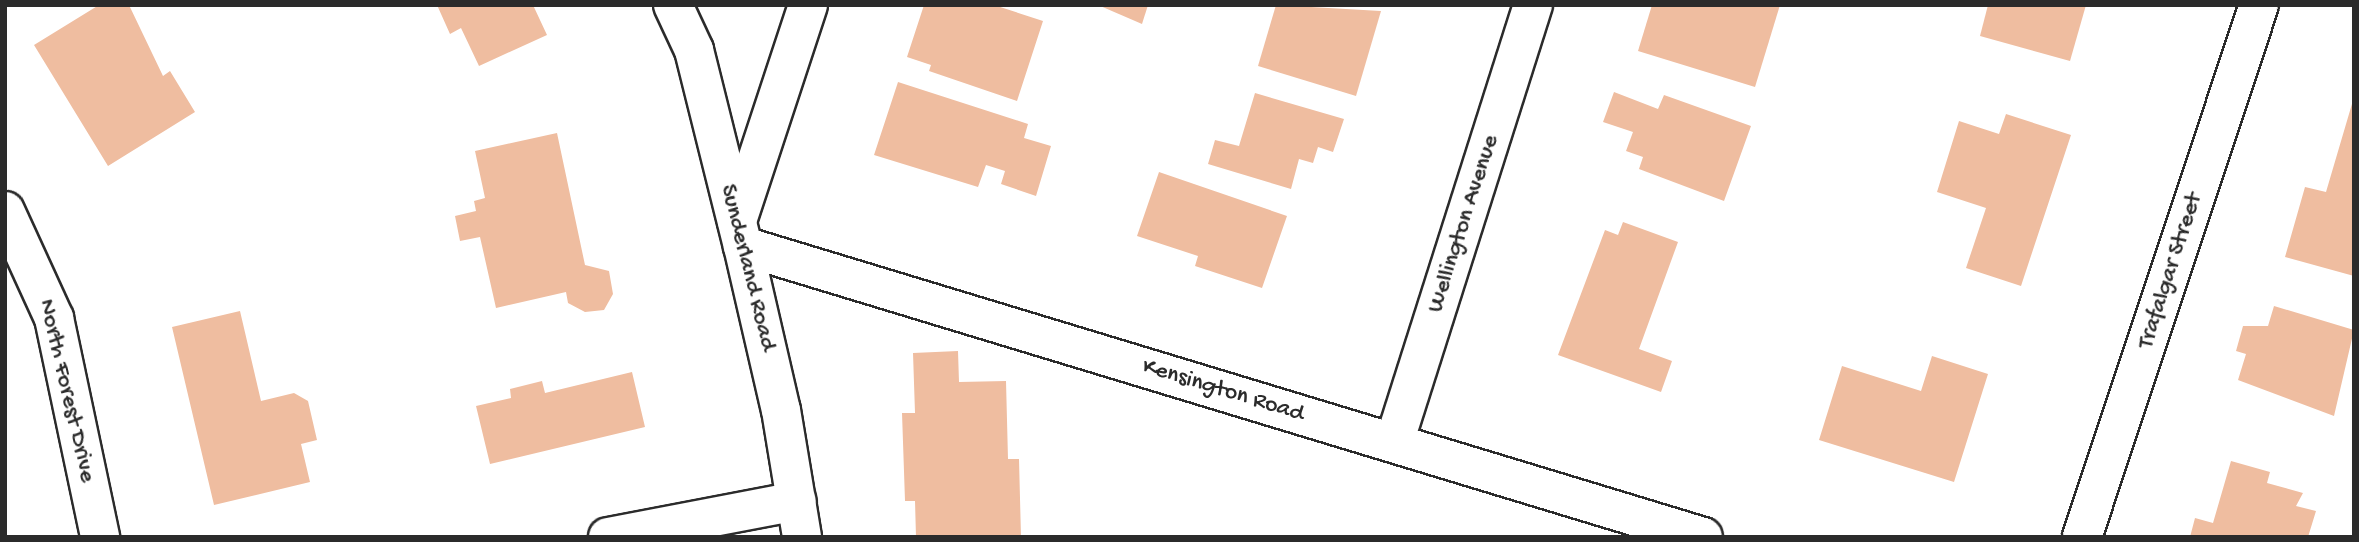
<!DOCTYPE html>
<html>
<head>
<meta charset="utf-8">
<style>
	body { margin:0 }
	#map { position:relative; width:2359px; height:542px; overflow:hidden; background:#fff; font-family:"Gochi Hand",sans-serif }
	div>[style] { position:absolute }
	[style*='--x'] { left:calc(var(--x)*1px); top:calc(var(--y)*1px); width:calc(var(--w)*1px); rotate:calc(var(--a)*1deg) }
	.building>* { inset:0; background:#efbda0 }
	.roads { filter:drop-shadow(2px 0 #2b2b2b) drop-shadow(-2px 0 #2b2b2b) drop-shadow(0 2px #2b2b2b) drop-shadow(0 -2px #2b2b2b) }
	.minor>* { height:38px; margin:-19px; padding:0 19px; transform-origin:19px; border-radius:19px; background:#fff }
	span { translate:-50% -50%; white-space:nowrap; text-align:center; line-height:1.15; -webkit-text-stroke:5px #fff; paint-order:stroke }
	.street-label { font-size:24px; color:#2b2b2b }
	.frame { position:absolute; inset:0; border:7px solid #2b2b2b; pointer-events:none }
</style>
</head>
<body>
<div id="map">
	<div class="building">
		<div style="clip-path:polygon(99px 5px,129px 5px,163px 76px,170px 71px,195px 112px,108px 166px,34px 45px)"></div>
		<div style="clip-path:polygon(437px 5px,533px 5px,547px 35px,479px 66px,461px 28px,450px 34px)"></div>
		<div style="clip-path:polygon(924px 5px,994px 5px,1043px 21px,1017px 101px,929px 71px,931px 65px,907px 57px)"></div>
		<div style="clip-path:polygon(1098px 5px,1148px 5px,1142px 24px)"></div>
		<div style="clip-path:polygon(1276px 5px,1381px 11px,1356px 96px,1258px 66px)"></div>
		<div style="clip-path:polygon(1652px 5px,1780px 5px,1755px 87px,1638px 51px)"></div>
		<div style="clip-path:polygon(1988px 5px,2086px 5px,2070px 61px,1980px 36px)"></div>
		<div style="clip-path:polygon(898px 82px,1028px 124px,1024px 138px,1051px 146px,1036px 196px,1001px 184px,1005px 171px,986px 165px,978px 187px,874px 155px)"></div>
		<div style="clip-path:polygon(1614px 92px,1658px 109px,1664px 95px,1751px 126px,1724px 201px,1639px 169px,1643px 157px,1626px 151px,1633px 132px,1603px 122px)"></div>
		<div style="clip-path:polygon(1255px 93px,1344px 119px,1333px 152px,1318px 147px,1313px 163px,1299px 159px,1291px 189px,1208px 164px,1215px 140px,1239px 146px)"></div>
		<div style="clip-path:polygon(2354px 97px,2354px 276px,2285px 257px,2305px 187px,2326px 192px)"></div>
		<div style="clip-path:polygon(2006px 114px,2071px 135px,2021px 286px,1966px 268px,1986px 208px,1937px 192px,1959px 121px,1999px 134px)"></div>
		<div style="clip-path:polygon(557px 133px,585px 265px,609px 271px,613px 294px,604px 310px,585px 312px,568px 303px,566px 292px,496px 308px,480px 237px,460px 241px,455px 216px,476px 211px,474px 201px,485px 198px,475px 151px)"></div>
		<div style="clip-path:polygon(1159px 172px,1287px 216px,1262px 288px,1195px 266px,1198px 256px,1137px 236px)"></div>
		<div style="clip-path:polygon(1623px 222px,1678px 242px,1639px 349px,1672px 361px,1661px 392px,1558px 355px,1605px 230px,1618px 235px)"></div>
		<div style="clip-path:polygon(2274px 306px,2354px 330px,2334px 416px,2238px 380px,2246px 354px,2236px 351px,2243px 326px,2268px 326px)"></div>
		<div style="clip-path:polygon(240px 311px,261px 401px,294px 393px,308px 401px,317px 440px,301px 444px,310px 482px,214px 505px,172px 327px)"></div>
		<div style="clip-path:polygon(958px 351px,959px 382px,1006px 381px,1008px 459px,1019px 459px,1021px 537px,916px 537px,915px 501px,905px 501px,902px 413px,915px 413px,913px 353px)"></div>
		<div style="clip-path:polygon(1932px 356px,1988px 374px,1954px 482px,1819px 440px,1842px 366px,1921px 391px)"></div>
		<div style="clip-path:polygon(632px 372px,645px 427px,490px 464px,476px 406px,511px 398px,510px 389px,542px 381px,545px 393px)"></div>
		<div style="clip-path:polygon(2231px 461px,2270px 472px,2267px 483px,2303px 493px,2296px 506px,2316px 511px,2308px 537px,2190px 537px,2195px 518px,2213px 523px)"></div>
	</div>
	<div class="roads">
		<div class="minor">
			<div style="--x:673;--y:5;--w:50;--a:65"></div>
			<div style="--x:694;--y:50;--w:202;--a:76"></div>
			<div style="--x:743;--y:246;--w:168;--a:77"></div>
			<div style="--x:781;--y:410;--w:129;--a:80.6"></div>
			<div style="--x:5;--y:211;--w:118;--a:65.4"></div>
			<div style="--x:54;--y:318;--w:224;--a:78.1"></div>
			<div style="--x:737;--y:221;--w:227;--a:-71.8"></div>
			<div style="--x:743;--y:246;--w:1003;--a:16.86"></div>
			<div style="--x:1394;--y:443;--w:460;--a:-72.4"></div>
			<div style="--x:608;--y:537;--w:192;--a:-10.8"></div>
			<div style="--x:2082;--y:537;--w:561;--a:-71.6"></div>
		</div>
	</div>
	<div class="street-label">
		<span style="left:1464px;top:224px;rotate:-72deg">Wellington Avenue</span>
		<span style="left:747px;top:268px;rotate:76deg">Sunderland Road</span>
		<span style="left:2171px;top:271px;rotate:-72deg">Trafalgar Street</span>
		<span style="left:66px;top:391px;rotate:77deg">North Forest Drive</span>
		<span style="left:1223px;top:391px;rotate:17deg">Kensington Road</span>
	</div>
	<div class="frame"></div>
</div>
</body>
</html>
